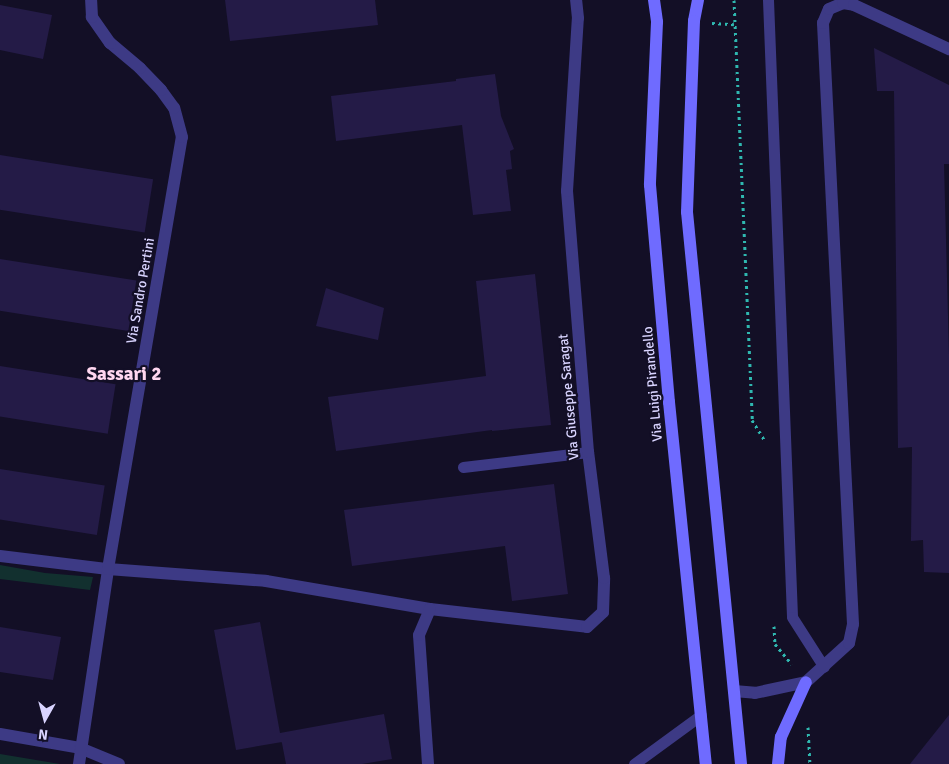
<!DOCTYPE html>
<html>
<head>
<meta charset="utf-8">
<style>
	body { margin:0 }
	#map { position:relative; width:949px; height:764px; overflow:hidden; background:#130f26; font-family:Signika,sans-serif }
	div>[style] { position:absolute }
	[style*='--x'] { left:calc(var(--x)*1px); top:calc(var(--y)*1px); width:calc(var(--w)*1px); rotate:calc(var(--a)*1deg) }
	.green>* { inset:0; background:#12302f }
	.building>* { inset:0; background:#241b47; transform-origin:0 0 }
	.path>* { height:3px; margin-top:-1.5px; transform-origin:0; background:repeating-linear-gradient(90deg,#2fb8b0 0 2.5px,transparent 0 6.5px) }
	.lane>* { height:11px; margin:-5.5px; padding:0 5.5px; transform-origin:5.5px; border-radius:5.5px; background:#3d3a85 }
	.street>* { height:12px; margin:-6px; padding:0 6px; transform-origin:6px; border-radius:6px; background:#3d3a85 }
	.secondary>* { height:12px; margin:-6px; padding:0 6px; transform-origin:6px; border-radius:6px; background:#6f6bff }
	span { translate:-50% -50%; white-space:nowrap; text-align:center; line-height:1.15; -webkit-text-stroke:4.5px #130f26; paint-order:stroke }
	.street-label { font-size:14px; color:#d9d4ff }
	.district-label { font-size:19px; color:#ffd6f0; font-weight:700 }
	.north { position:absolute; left:20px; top:694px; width:50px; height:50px; -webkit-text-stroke:4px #130f26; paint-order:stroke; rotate:187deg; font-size:14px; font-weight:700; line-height:20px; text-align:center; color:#d9d4ff }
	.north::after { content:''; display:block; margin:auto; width:18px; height:22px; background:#d9d4ff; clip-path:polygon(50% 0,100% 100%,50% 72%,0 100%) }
</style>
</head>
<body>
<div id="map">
	<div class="green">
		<div style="clip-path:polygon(0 565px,45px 573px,93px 577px,90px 590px,0 579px)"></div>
		<div style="clip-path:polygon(0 754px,60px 764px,0 764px)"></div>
	</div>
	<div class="building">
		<div style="clip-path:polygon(225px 0,375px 0,378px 25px,230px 41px)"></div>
		<div style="clip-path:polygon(0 5px,52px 15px,43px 59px,0 50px)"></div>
		<div style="clip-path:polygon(874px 48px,949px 85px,949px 164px,944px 164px,949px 355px,949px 573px,924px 572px,923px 540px,911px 541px,912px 447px,898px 448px,894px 91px,877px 91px)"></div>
		<div style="clip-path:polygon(495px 74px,501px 116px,514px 149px,510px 151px,512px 169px,506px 170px,511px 211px,473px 215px,462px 125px,336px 141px,331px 96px,456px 81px,456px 79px)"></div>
		<div style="left:0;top:155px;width:155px;height:54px;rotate:9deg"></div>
		<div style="left:0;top:259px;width:138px;height:51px;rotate:9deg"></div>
		<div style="clip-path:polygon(535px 274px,551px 425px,492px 431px,492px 430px,336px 451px,328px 397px,486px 376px,476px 281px)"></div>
		<div style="clip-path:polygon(326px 288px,384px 308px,378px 340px,316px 326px)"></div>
		<div style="left:0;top:366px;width:117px;height:50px;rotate:9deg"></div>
		<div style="left:0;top:469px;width:106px;height:50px;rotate:9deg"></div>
		<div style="clip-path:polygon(554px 484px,568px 594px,512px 601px,505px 546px,352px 566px,344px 510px)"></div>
		<div style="clip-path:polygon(260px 622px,280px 733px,384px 714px,392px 759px,362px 764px,286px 764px,281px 738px,282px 742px,236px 750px,214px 630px)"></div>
		<div style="clip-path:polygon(0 627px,61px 637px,53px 680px,0 672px)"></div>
		<div style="clip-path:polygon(949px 715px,949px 764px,910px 764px)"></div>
	</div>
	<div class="path">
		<div style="--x:734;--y:0;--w:420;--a:87.5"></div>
		<div style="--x:752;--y:420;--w:25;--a:58"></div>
		<div style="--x:712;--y:23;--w:22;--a:3"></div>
		<div style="--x:774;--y:626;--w:18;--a:87"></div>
		<div style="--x:775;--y:644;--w:26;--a:50"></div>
		<div style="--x:808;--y:727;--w:37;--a:87"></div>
	</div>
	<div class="lane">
		<div style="--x:768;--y:0;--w:617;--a:87.77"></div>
		<div style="--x:792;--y:617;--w:59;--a:57.4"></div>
		<div style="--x:463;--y:467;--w:126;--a:-6.8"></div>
		<div style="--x:634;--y:764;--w:83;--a:-36.2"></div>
	</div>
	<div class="street">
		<div style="--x:0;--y:556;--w:109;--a:6.9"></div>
		<div style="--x:108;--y:569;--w:158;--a:4.3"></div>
		<div style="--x:266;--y:581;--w:166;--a:9.7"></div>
		<div style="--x:430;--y:609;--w:158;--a:6.5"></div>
		<div style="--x:587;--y:627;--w:22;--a:-43"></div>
		<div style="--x:603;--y:612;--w:34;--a:-88"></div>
		<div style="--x:604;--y:578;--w:127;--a:-97.2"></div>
		<div style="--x:588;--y:452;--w:262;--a:-94.6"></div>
		<div style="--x:567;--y:191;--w:173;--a:-86.4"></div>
		<div style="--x:578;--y:18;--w:18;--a:-96"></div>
		<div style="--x:734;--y:691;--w:21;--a:5"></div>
		<div style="--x:755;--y:693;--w:52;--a:-12.2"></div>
		<div style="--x:806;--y:682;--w:58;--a:-42.2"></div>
		<div style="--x:849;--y:643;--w:19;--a:-78"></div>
		<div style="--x:853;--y:624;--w:602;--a:-92.86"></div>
		<div style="--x:823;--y:23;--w:15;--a:-67"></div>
		<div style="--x:829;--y:9;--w:15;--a:-23"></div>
		<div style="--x:843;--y:3;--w:11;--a:10"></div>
		<div style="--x:854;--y:5;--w:105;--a:24.9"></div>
		<div style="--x:0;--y:734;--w:81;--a:9.9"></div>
		<div style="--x:80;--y:748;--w:42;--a:22.3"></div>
		<div style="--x:79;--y:764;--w:197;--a:-81.5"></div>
		<div style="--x:108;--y:569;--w:438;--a:-80.3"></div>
		<div style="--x:182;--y:137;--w:30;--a:-105"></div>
		<div style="--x:174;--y:108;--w:22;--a:-126"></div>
		<div style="--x:161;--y:90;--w:30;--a:-134"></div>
		<div style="--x:140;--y:68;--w:39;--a:-140"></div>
		<div style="--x:110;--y:43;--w:32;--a:-125"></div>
		<div style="--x:92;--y:17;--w:17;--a:-93"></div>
		<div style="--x:428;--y:764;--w:129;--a:-94"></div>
		<div style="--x:419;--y:635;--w:28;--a:-67"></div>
	</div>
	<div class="secondary">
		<div style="--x:654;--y:0;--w:22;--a:82"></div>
		<div style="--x:657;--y:22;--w:163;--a:92.5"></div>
		<div style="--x:650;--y:185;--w:218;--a:85"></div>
		<div style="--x:669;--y:402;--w:364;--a:84.2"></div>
		<div style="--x:698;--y:0;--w:21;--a:101"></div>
		<div style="--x:694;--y:21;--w:191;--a:92.1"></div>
		<div style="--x:687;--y:212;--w:555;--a:84.41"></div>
		<div style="--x:778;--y:764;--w:27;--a:-84"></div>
		<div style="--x:781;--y:737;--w:60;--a:-65.6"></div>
	</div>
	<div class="street-label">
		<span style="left:141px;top:291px;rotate:-80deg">Via Sandro Pertini</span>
		<span style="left:653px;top:384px;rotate:-95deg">Via Luigi Pirandello</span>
		<span style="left:569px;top:397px;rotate:-95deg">Via Giuseppe Saragat</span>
	</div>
	<div class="district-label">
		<span style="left:124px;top:375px">Sassari 2</span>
	</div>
	<div class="north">N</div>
</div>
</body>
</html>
